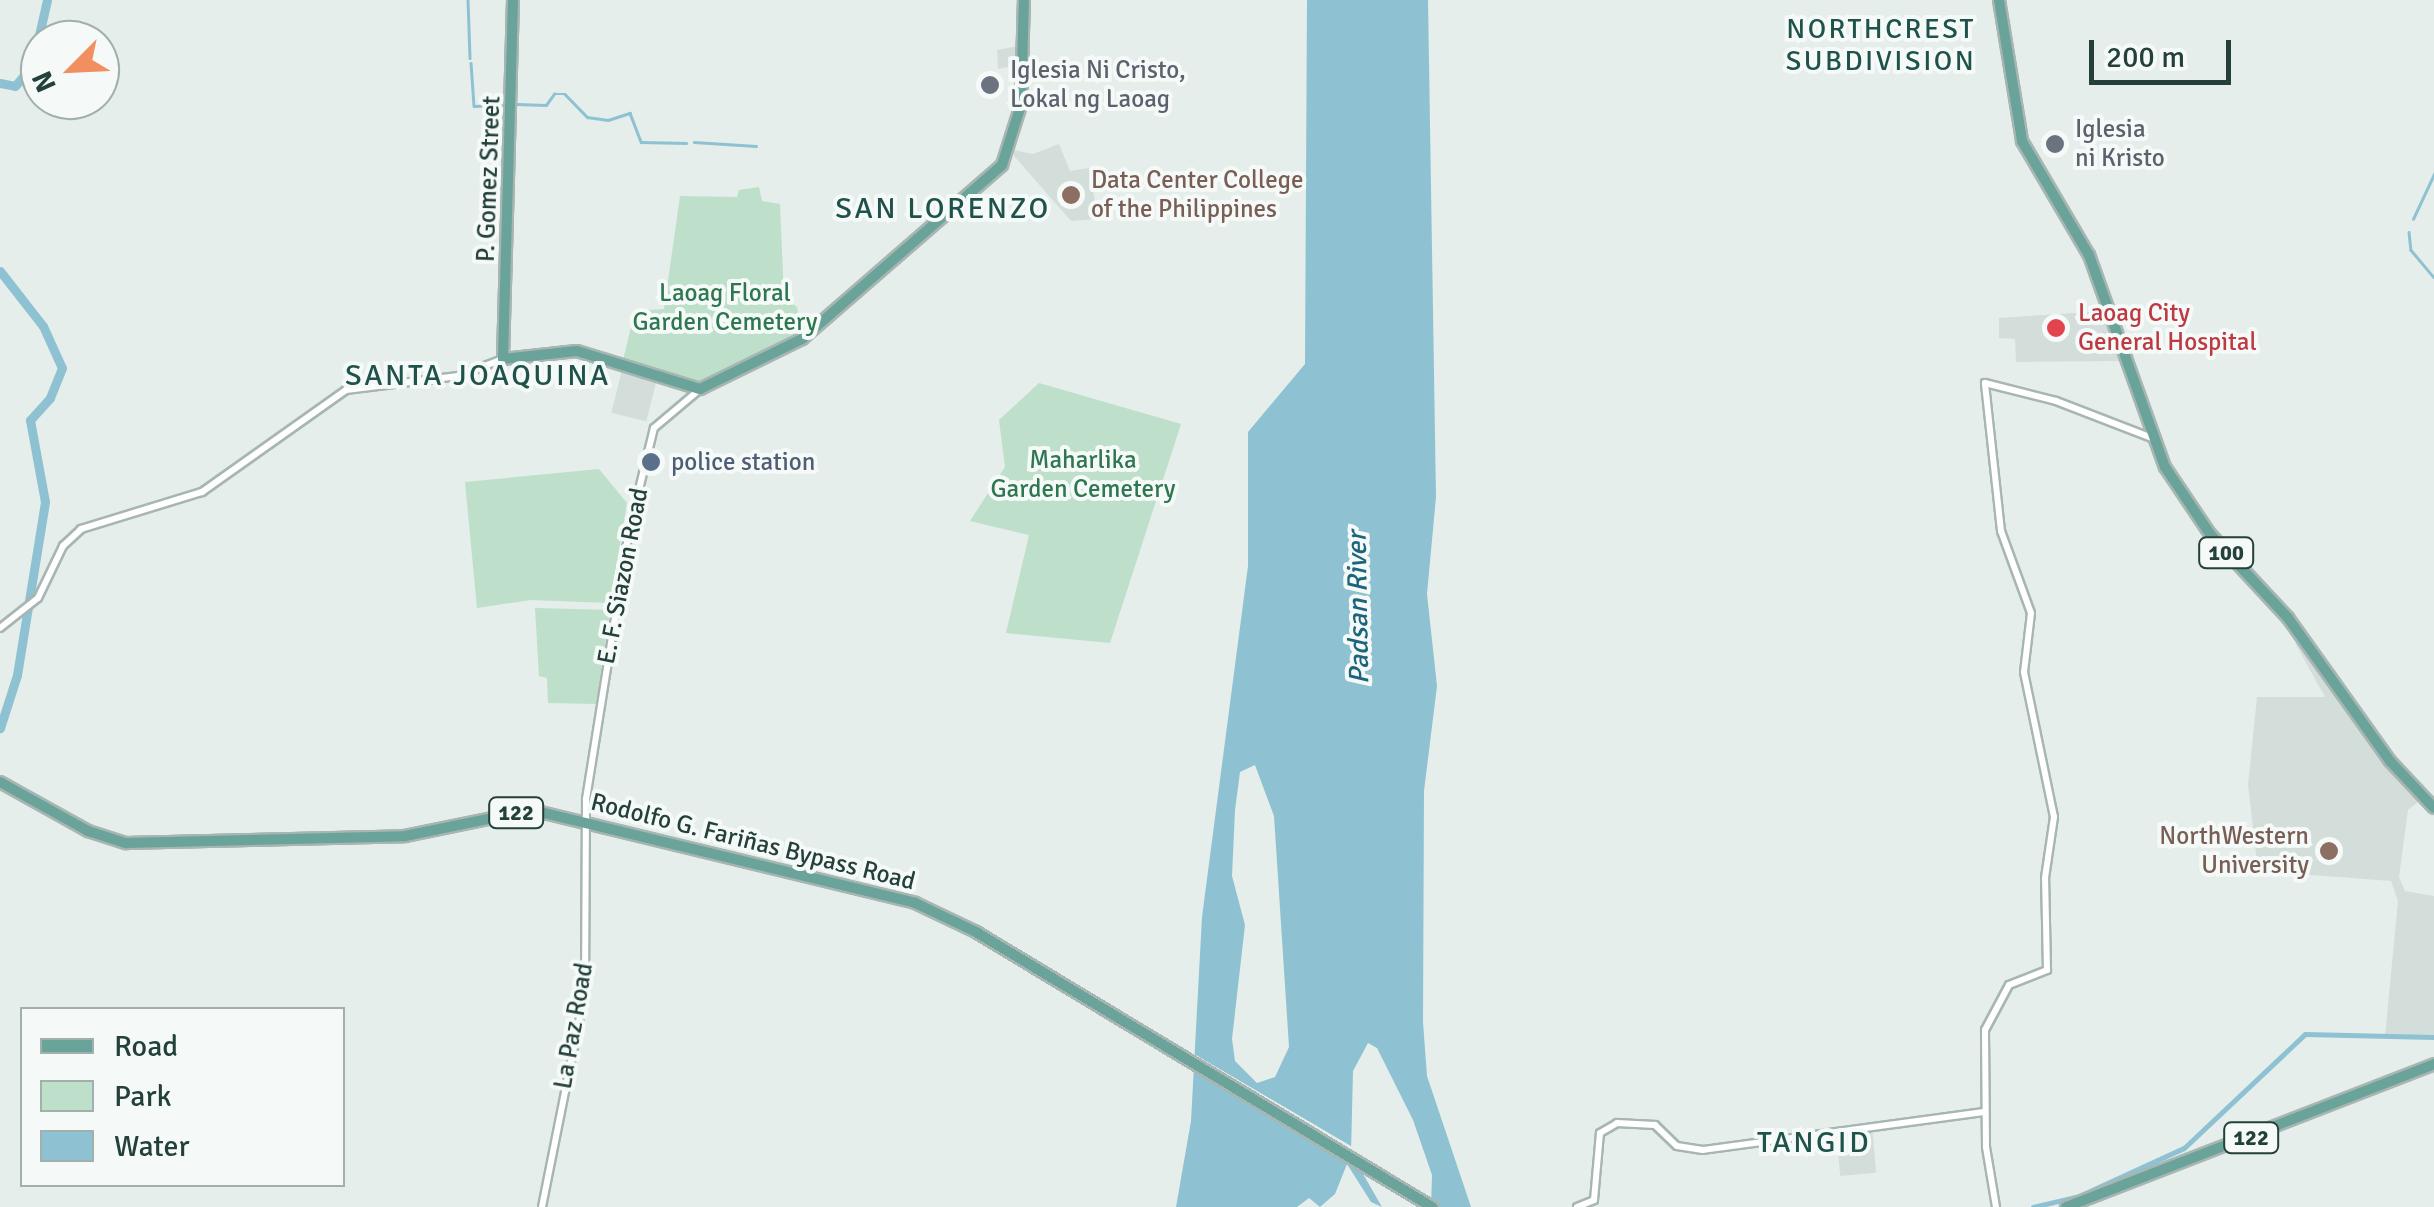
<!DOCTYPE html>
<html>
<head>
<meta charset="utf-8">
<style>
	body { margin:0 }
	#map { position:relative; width:2434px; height:1207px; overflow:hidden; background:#e5eeea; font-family:Signika,sans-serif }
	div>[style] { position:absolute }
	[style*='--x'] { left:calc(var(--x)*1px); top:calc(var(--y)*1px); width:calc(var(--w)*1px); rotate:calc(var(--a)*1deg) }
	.built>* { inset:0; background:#d3deda; transform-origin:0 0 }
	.green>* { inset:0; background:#bedfc9 }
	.water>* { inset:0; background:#8ec2d2 }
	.pier>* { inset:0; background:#e5eeea }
	.stream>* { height:2.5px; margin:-1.25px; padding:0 1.25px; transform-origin:1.25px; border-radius:1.25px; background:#8ec2d2 }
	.canal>* { height:5px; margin:-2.5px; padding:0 2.5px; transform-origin:2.5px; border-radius:2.5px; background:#8ec2d2 }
	.river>* { height:9px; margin:-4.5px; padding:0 4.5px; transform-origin:4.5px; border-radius:4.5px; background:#8ec2d2 }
	.roads { filter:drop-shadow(2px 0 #a7b6b2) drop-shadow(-2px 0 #a7b6b2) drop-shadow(0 2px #a7b6b2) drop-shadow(0 -2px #a7b6b2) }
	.minor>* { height:6px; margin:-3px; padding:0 3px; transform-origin:3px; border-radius:3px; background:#fff }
	.major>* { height:10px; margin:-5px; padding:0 5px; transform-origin:5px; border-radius:5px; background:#6aa399 }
	.dots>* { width:28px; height:28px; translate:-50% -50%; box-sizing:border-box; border:5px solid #f5faf8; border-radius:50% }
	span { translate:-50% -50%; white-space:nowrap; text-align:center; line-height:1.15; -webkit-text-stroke:8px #f5faf8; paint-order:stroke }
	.shield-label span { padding:2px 8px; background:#f5faf8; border:2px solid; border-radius:8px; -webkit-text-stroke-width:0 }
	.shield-label { font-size:22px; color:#24403a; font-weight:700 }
	.worship-label { font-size:25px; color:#5b616d }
	.left { translate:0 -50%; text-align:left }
	.street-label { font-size:25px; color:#24403a }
	.education-label { font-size:25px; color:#785e54 }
	.right { translate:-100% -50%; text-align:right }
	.park-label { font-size:25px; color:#2e7750 }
	.health-label { font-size:25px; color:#be3a42 }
	.service-label { font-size:25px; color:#4e5e75 }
	.neighbourhood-label { font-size:28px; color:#1f524a; letter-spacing:2.5px }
	.water-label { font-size:28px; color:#1d657c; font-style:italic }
	.quarter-label { font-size:30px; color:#1f524a; letter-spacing:2.5px }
	.legend { position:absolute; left:20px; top:1007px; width:325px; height:180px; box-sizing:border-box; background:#f5faf8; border:2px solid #a1b0ac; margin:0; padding:12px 18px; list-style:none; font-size:30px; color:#24403a }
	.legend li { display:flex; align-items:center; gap:20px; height:50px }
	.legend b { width:50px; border:2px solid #a1b0ac }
	.north { position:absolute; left:20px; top:20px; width:100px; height:100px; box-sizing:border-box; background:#f5faf8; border:2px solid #a1b0ac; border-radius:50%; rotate:246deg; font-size:28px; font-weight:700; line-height:40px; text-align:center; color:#24403a }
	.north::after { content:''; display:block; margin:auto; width:35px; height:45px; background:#f18f60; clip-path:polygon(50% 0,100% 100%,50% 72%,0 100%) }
	.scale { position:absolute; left:2089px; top:40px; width:142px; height:45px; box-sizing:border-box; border:5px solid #24403a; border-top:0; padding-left:12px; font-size:30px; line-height:35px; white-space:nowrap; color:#24403a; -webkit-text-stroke:8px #f5faf8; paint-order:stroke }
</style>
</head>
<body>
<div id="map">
	<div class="built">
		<div style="clip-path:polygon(1018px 46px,1018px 65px,998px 69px,997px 50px)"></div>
		<div style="clip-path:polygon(1059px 144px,1070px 171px,1089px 168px,1098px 219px,1071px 221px,1014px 156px,1013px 150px,1033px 154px)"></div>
		<div style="clip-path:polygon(2105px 311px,2125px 361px,2016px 362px,2015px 339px,1999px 338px,1999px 318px)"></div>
		<div style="left:622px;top:370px;width:36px;height:44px;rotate:14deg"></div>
		<div style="clip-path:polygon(2300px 639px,2419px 801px,2408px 810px,2399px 877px,2405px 891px,2434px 896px,2434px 1037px,2385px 1036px,2398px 901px,2391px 881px,2258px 871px,2248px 785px,2257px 697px,2325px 697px,2295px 643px)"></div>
		<div style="left:1872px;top:1126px;width:47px;height:36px;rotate:85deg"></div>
	</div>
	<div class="green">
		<div style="clip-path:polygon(759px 187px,762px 201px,780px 204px,784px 297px,797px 307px,800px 323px,793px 340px,704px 383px,623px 360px,635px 311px,664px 309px,680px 196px,737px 197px,739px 190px)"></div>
		<div style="clip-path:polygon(1039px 383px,1181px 424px,1110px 643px,1006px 633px,1029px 535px,970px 521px,1005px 467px,999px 420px)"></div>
		<div style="clip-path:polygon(599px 469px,627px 503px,610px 603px,531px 600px,477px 608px,465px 482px)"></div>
		<div style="clip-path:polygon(535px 608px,610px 610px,596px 704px,548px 703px,547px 678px,539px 676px)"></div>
	</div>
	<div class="water">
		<div style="clip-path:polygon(evenodd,1307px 0,1428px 0,1436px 497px,1427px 594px,1437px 686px,1424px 791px,1423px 1022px,1427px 1076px,1471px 1207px,1431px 1207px,1432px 1175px,1413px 1120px,1377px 1048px,1368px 1043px,1353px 1071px,1351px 1153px,1382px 1207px,1371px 1202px,1347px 1164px,1335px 1194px,1320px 1207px,1309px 1198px,1297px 1207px,1176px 1207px,1191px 1121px,1202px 917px,1248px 566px,1248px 432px,1305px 364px,1307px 0,1255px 765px,1274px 816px,1289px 1047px,1275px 1077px,1257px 1083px,1235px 1061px,1232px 1039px,1245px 925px,1232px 876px,1235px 810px,1240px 772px,1255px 765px)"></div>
	</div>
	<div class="pier">
		<div style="clip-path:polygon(1189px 1051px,1356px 1149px,1357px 1161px,1188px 1064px)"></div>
	</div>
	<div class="stream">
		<div style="--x:468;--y:0;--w:58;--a:88"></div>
		<div style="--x:471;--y:63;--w:43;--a:86"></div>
		<div style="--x:474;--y:106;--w:34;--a:-2"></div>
		<div style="--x:516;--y:104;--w:30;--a:2"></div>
		<div style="--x:546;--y:105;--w:14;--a:-54"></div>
		<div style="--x:554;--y:94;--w:11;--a:0"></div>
		<div style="--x:565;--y:94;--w:32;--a:46"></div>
		<div style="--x:587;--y:117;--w:21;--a:8"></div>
		<div style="--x:608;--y:120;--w:23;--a:-18"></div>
		<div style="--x:630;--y:113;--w:31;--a:69"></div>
		<div style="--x:641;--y:142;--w:45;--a:1.3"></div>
		<div style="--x:694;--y:142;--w:62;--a:3.7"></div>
		<div style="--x:2413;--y:219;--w:50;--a:-65"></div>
		<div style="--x:2409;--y:232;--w:18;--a:84"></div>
		<div style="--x:2411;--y:250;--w:35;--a:50"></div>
	</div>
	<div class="canal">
		<div style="--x:2033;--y:1207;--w:47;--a:-13.4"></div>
		<div style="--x:2079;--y:1196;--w:115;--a:-24.6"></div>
		<div style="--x:2184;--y:1148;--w:166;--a:-43.3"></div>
		<div style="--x:2305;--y:1034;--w:129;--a:1.3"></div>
	</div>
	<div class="river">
		<div style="--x:0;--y:83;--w:15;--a:11"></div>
		<div style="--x:15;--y:86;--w:26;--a:-50"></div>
		<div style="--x:32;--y:66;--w:68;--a:-77.2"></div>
		<div style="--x:0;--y:271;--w:70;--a:52"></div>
		<div style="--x:43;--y:326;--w:46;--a:65.7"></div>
		<div style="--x:62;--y:368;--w:32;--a:112"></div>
		<div style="--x:50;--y:398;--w:30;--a:132"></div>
		<div style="--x:30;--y:420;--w:83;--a:79.6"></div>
		<div style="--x:45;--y:502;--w:175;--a:99.2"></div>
		<div style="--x:17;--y:675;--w:56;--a:107.8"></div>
	</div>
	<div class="roads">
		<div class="minor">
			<div style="--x:0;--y:628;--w:48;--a:-38.3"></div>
			<div style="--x:38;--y:598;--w:58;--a:-64.3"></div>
			<div style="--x:63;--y:546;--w:25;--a:-43"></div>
			<div style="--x:81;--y:529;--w:127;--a:-17"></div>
			<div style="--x:202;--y:492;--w:176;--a:-35.3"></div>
			<div style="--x:346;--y:390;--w:113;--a:-7.1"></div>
			<div style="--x:458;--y:376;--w:48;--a:-20.7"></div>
			<div style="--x:542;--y:1207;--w:219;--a:-78.7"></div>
			<div style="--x:585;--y:992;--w:193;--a:-89.7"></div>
			<div style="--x:586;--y:799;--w:271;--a:-80.9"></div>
			<div style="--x:629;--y:531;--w:106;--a:-76.4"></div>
			<div style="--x:654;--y:428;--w:59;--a:-40.2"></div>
			<div style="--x:1577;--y:1207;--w:18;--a:-22"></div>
			<div style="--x:1594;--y:1200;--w:67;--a:-84.9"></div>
			<div style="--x:1600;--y:1133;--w:20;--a:-30"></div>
			<div style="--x:1617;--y:1123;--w:38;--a:3"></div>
			<div style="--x:1655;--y:1125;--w:30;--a:44"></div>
			<div style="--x:1677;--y:1146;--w:26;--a:9"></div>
			<div style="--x:1703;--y:1150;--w:284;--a:-7.7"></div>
			<div style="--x:1996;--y:1207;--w:61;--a:-99.5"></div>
			<div style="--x:1986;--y:1147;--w:117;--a:-90.5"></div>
			<div style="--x:1985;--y:1030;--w:51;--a:-61.9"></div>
			<div style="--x:2009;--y:985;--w:41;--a:-21.5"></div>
			<div style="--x:2047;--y:970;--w:92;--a:-91.2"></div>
			<div style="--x:2045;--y:878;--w:62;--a:-81.6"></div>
			<div style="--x:2054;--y:817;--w:148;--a:-101.7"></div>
			<div style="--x:2024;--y:672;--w:59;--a:-83.2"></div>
			<div style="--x:2031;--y:613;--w:87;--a:-110.1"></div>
			<div style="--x:2001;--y:531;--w:149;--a:-96.2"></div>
			<div style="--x:1985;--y:383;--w:73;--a:14.2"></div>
			<div style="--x:2056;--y:401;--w:103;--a:21.1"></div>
		</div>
		<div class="major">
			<div style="--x:513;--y:0;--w:359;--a:91.6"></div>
			<div style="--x:503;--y:359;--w:74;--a:-6.2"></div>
			<div style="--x:577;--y:351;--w:129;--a:17.2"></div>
			<div style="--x:700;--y:389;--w:114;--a:-26.1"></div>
			<div style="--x:802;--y:339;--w:265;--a:-41"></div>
			<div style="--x:1002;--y:165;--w:63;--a:-72.4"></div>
			<div style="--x:1021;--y:105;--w:105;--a:-88.4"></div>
			<div style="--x:1999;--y:0;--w:143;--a:80.7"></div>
			<div style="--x:2022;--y:141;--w:132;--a:59.6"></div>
			<div style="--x:2089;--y:255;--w:225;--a:70.3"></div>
			<div style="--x:2165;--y:467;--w:81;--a:56.1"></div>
			<div style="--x:2210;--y:534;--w:115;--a:47.1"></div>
			<div style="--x:2288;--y:618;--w:176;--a:54.5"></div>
			<div style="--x:2390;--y:761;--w:64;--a:46.9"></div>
			<div style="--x:0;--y:782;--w:101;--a:29.1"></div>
			<div style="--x:88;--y:831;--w:40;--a:18"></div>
			<div style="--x:126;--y:843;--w:279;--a:-1.4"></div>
			<div style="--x:405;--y:836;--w:130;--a:-11.6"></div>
			<div style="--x:532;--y:810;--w:394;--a:13.6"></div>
			<div style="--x:915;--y:903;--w:68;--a:25.4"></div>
			<div style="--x:976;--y:932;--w:533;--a:31.09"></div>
			<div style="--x:2066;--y:1207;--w:395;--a:-21.2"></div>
		</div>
	</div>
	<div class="dots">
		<div style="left:990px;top:85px;background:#6b7280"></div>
		<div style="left:2055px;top:144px;background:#6b7280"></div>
		<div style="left:1071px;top:195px;background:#8d6e63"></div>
		<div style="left:2056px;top:328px;background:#e0444e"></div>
		<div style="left:651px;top:462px;background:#5c6f8a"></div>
		<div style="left:2329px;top:851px;background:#8d6e63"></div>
	</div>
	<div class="shield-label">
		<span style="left:2226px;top:553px">100</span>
		<span style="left:516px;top:813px">122</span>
		<span style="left:2251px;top:1138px">122</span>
	</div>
	<div class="worship-label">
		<span class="left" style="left:1010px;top:85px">Iglesia Ni Cristo,<br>Lokal ng Laoag</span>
		<span class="left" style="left:2075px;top:144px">Iglesia<br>ni Kristo</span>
	</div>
	<div class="street-label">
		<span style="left:489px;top:179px;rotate:-88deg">P. Gomez Street</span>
		<span style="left:623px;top:576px;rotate:-79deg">E. F. Siazon Road</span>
		<span style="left:753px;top:842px;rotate:14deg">Rodolfo G. Fariñas Bypass Road</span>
		<span style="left:574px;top:1026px;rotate:-80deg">La Paz Road</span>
	</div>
	<div class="education-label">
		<span class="left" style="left:1091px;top:195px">Data Center College<br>of the Philippines</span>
		<span class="right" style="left:2309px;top:851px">NorthWestern<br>University</span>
	</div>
	<div class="park-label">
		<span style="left:725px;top:308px">Laoag Floral<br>Garden Cemetery</span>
		<span style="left:1083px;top:475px">Maharlika<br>Garden Cemetery</span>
	</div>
	<div class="health-label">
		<span class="left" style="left:2078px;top:328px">Laoag City<br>General Hospital</span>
	</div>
	<div class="service-label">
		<span class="left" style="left:671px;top:462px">police station</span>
	</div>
	<div class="neighbourhood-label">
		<span style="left:1881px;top:45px">NORTHCREST<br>SUBDIVISION</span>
	</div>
	<div class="water-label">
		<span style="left:1358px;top:608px;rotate:-91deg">Padsan River</span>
	</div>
	<div class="quarter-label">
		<span style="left:943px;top:209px">SAN LORENZO</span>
		<span style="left:478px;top:376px">SANTA JOAQUINA</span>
		<span style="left:1814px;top:1143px">TANGID</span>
	</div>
	<ul class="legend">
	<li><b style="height:12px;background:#6aa399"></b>Road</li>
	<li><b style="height:28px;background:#bedfc9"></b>Park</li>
	<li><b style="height:28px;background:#8ec2d2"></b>Water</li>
	</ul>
	<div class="north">N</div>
	<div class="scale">200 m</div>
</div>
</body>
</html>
